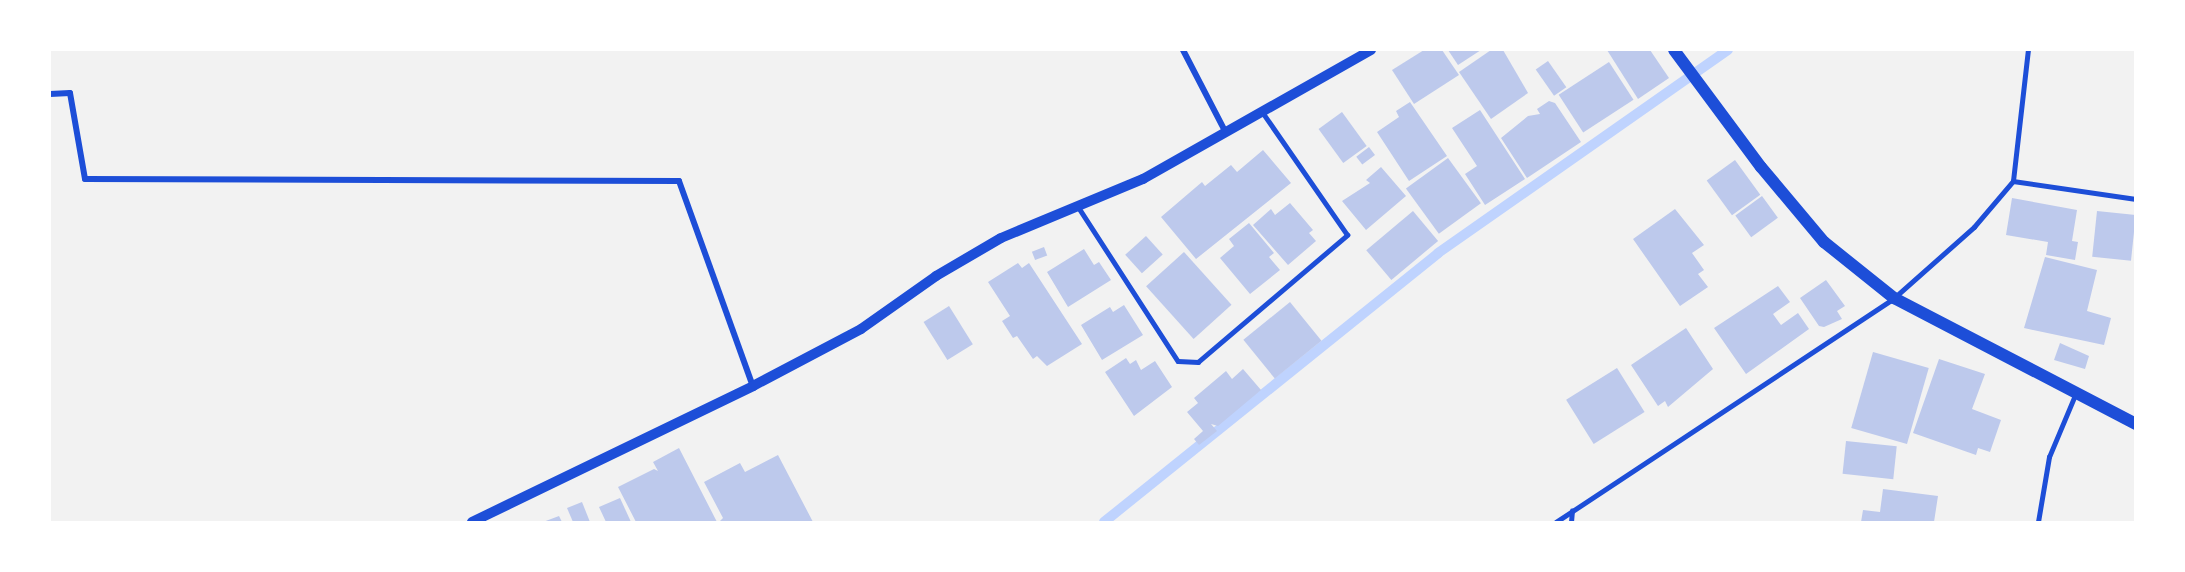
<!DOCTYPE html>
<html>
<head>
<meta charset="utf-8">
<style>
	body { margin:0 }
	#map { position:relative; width:2185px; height:572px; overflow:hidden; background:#f2f2f2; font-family:"Work Sans",sans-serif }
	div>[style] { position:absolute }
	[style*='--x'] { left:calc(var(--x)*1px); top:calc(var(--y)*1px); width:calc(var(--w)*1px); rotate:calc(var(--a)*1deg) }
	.stream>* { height:10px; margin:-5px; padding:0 5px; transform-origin:5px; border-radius:5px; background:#bfd3fe }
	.building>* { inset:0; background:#bdc9ec; transform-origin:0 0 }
	.service>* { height:4.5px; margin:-2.25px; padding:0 2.25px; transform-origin:2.25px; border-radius:2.25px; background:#1d4ed8 }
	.minor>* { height:6px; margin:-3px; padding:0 3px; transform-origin:3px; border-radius:3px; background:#1d4ed8 }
	.tertiary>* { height:10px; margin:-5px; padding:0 5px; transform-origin:5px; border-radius:5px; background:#1d4ed8 }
	.secondary>* { height:12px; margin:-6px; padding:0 6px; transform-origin:6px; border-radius:6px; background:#1d4ed8 }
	span { translate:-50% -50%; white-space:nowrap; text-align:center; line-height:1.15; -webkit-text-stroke:6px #fff; paint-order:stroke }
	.frame { position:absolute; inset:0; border:51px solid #fff; pointer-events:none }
</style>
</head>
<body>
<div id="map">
	<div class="stream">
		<div style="--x:1104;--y:522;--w:429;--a:-38.8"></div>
		<div style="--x:1438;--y:253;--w:354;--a:-35"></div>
	</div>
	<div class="building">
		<div style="clip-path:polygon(1424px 50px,1442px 50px,1459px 75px,1414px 104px,1392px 70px)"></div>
		<div style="clip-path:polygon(1448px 50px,1481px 50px,1458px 65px)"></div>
		<div style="clip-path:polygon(1491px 50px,1503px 50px,1528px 93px,1491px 119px,1459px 72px)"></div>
		<div style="clip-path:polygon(1607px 50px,1650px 50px,1669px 78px,1638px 99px)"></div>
		<div style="left:1548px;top:61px;width:32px;height:15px;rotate:55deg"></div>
		<div style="left:1609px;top:62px;width:45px;height:60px;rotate:57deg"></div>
		<div style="clip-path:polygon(1549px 101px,1555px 103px,1581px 142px,1527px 178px,1501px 138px,1528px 116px,1540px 114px,1537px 109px)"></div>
		<div style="clip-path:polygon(1410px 102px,1447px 156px,1409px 181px,1377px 132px,1399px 117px,1396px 111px)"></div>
		<div style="clip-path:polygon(1480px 110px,1525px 179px,1485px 205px,1465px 174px,1477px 166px,1452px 128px)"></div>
		<div style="left:1342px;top:112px;width:42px;height:29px;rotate:54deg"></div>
		<div style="left:1369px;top:147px;width:10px;height:16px;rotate:53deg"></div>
		<div style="clip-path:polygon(1263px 150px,1291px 183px,1196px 259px,1161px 217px,1202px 182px,1205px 186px,1231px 165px,1237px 172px)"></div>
		<div style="left:1448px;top:158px;width:56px;height:52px;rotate:54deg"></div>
		<div style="left:1735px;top:160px;width:43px;height:35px;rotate:54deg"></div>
		<div style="clip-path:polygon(1381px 167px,1406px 196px,1366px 230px,1342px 201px,1370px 183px,1366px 180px)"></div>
		<div style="left:1762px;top:196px;width:27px;height:33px;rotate:54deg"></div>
		<div style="clip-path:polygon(2012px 198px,2077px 210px,2072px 241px,2078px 242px,2075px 260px,2046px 255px,2048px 242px,2006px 235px)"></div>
		<div style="clip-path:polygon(1290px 203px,1313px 230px,1309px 233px,1316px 241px,1288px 265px,1253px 225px,1271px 209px,1275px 215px)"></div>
		<div style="clip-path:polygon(1675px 209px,1704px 245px,1692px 253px,1704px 270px,1698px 274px,1708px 287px,1680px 306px,1633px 239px)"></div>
		<div style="left:1413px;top:211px;width:39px;height:61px;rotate:50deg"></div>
		<div style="left:2097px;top:211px;width:39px;height:46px;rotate:6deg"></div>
		<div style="clip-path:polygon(1249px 223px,1274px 253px,1269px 257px,1280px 270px,1250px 294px,1220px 258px,1234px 246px,1229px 239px)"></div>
		<div style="left:1146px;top:236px;width:25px;height:28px;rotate:48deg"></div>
		<div style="left:1044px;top:247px;width:9px;height:13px;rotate:69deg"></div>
		<div style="clip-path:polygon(1084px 249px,1094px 265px,1099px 262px,1111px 280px,1068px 307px,1047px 272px)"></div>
		<div style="left:1184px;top:252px;width:71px;height:51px;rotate:48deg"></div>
		<div style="clip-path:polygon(2045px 257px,2097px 270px,2087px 311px,2111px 318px,2104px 345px,2024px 328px)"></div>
		<div style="clip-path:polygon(1018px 263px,1022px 268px,1029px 263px,1082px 344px,1047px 366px,1037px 356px,1033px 359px,1017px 336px,1013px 338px,1002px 321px,1010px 316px,988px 282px)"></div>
		<div style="clip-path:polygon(1826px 280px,1845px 306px,1837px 311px,1842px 319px,1824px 327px,1819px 326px,1800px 298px)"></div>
		<div style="clip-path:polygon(1778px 286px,1790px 302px,1773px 314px,1781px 325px,1798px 313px,1809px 329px,1746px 374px,1714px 328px)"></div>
		<div style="left:1290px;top:302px;width:50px;height:60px;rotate:51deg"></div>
		<div style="clip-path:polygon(1124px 305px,1143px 335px,1102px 360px,1081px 325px,1110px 307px,1113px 312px)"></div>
		<div style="left:949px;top:306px;width:45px;height:30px;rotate:58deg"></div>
		<div style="clip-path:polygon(1686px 328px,1713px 369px,1668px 407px,1665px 401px,1658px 406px,1631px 365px)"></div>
		<div style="clip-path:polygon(2060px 343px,2089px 356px,2085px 369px,2054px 360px)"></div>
		<div style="left:1873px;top:352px;width:58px;height:79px;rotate:16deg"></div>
		<div style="clip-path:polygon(1126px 358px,1130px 364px,1136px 360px,1141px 370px,1155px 361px,1172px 387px,1134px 416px,1105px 372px)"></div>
		<div style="clip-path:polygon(1939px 359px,1985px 374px,1972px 409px,2001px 420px,1990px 452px,1978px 448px,1976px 455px,1913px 433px)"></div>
		<div style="left:1617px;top:368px;width:52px;height:60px;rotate:58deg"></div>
		<div style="clip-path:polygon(1243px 369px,1261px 390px,1218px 426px,1211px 424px,1217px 431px,1199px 445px,1194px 439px,1203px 431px,1187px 412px,1198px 403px,1194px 398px,1226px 371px,1232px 379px)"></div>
		<div style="left:1846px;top:441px;width:51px;height:33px;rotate:6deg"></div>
		<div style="clip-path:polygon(679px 448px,717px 522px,636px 522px,618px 487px,654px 469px,658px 471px,653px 462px)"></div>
		<div style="clip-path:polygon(778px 455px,813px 522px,719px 522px,723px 518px,704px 482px,740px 463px,745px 472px)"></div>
		<div style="clip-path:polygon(1883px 489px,1938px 496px,1934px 522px,1861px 522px,1863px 510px,1880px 512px)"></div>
		<div style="clip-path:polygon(620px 498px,631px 522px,606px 522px,599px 507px)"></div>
		<div style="clip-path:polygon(582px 502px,590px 522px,573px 522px,567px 508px)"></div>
		<div style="clip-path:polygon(559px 516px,562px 522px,543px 522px)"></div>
	</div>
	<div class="service">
		<div style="--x:2013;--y:181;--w:124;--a:8.3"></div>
		<div style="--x:1079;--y:208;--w:182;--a:57.1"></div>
		<div style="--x:1178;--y:361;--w:20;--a:3"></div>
		<div style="--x:1198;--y:362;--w:196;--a:-40.4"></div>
		<div style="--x:1347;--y:235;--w:151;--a:-124.7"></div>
		<div style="--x:1556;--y:522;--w:405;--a:-33.5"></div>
		<div style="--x:1894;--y:298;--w:107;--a:-41.6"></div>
		<div style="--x:1974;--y:227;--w:60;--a:-49.7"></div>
		<div style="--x:2013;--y:181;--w:132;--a:-83.5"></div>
		<div style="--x:1571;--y:522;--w:11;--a:-85"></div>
		<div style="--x:2038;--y:522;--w:66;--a:-80.4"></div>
		<div style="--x:2049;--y:457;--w:67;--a:-67.2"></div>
	</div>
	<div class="minor">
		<div style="--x:1183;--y:50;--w:93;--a:62.6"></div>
		<div style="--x:50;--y:94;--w:20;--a:-3"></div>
		<div style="--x:70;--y:93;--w:87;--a:80.1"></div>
		<div style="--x:85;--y:179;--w:594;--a:0.19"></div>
		<div style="--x:679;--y:181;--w:218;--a:70.2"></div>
	</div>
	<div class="tertiary">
		<div style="--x:472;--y:522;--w:312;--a:-25.8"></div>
		<div style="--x:753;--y:386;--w:122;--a:-27.8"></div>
		<div style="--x:861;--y:329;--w:92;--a:-35.2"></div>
		<div style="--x:936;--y:276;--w:75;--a:-30.3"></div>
		<div style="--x:1001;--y:238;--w:154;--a:-22.6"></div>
		<div style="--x:1143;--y:179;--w:262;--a:-29.5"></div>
	</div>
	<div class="secondary">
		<div style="--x:1674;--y:50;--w:146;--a:53.4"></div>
		<div style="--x:1761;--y:167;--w:98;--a:50"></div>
		<div style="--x:1824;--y:242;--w:90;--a:38.7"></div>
		<div style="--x:1894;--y:298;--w:273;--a:27.5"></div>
	</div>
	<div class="frame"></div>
</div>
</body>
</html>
